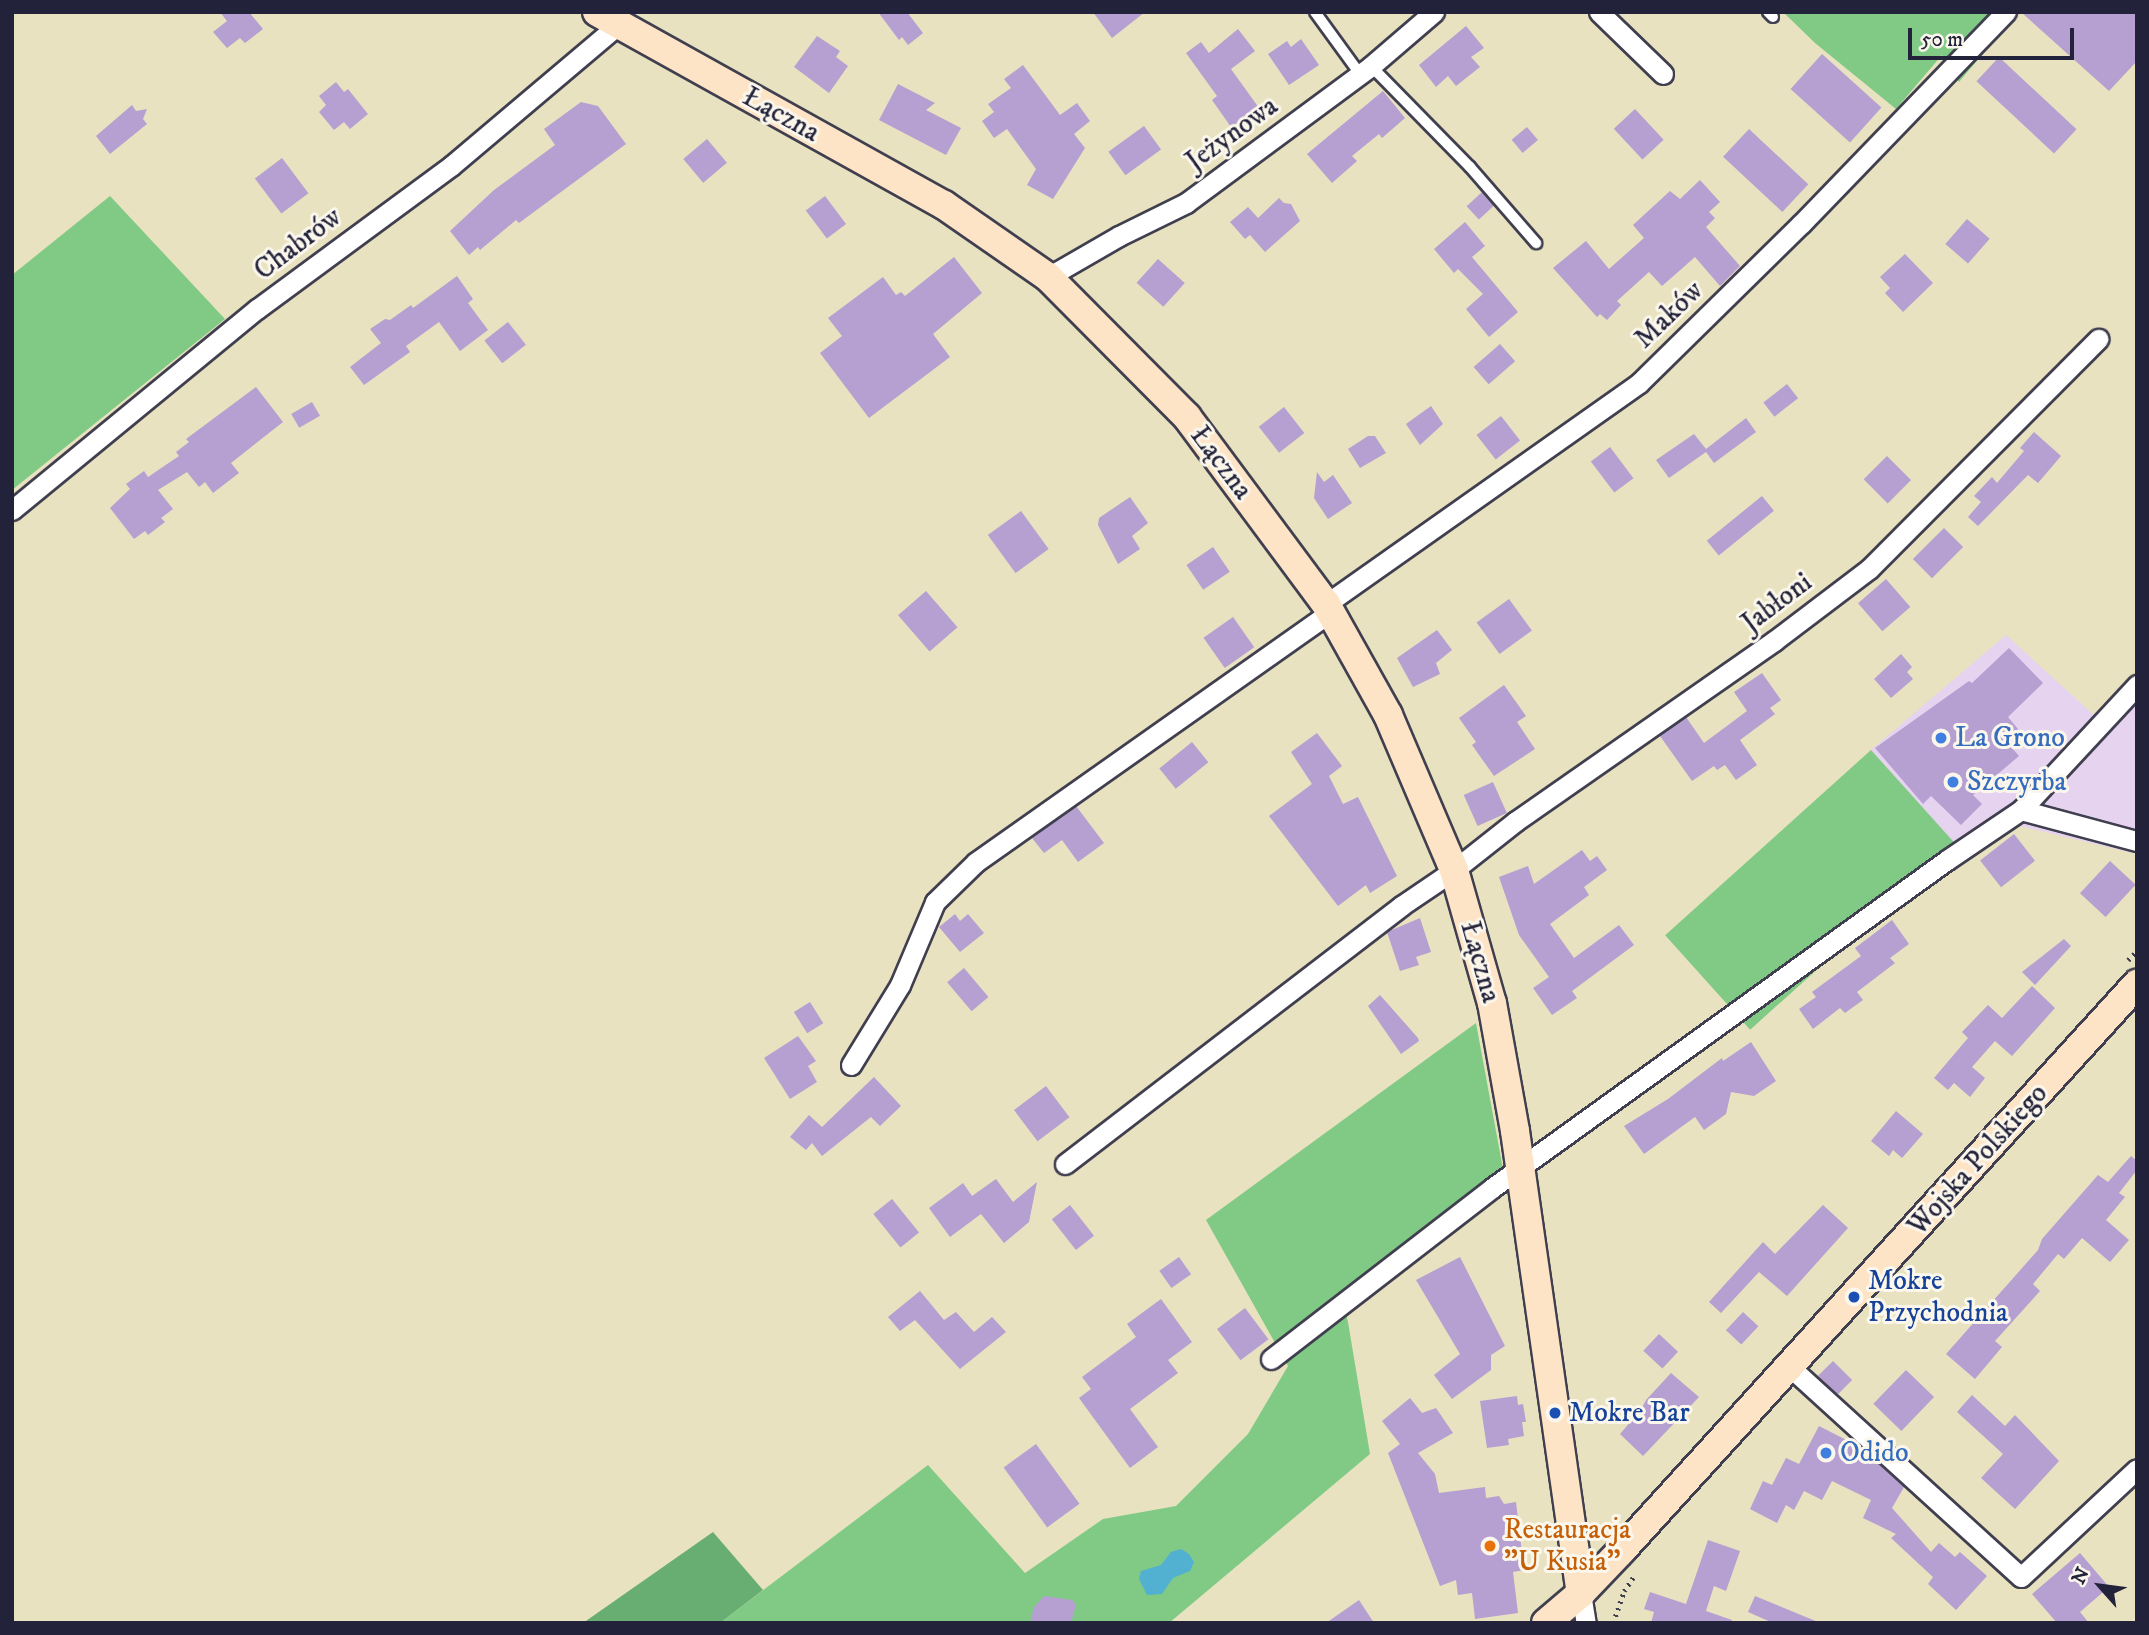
<!DOCTYPE html>
<html>
<head>
<meta charset="utf-8">
<style>
	body { margin:0 }
	#map { position:relative; width:2149px; height:1635px; overflow:hidden; background:#e8e2c0; font-family:"IM FELL DW Pica",serif }
	div>[style] { position:absolute }
	[style*='--x'] { left:calc(var(--x)*1px); top:calc(var(--y)*1px); width:calc(var(--w)*1px); rotate:calc(var(--a)*1deg) }
	.built>* { inset:0; background:#e5d3f0 }
	.green>* { inset:0; background:#81ca86; transform-origin:0 0 }
	.forest>* { inset:0; background:#68ae73 }
	.water>* { inset:0; background:#52b0d0 }
	.building>* { inset:0; background:#b69fd1; transform-origin:0 0 }
	.path>* { height:4.5px; margin-top:-2.25px; transform-origin:0; background:repeating-linear-gradient(90deg,#403f4f 0 2px,transparent 0 7px) }
	.roads { filter:drop-shadow(2px 0 #403f4f) drop-shadow(-2px 0 #403f4f) drop-shadow(0 2px #403f4f) drop-shadow(0 -2px #403f4f) }
	.lane>* { height:10px; margin:-5px; padding:0 5px; transform-origin:5px; border-radius:5px; background:#fff }
	.street>* { height:19px; margin:-9.5px; padding:0 9.5px; transform-origin:9.5px; border-radius:9.5px; background:#fff }
	.secondary>* { height:28px; margin:-14px; padding:0 14px; transform-origin:14px; border-radius:14px; background:#fee4c6 }
	.dots>* { width:19px; height:19px; translate:-50% -50%; box-sizing:border-box; border:4px solid #fbf7ec; border-radius:50% }
	span { translate:-50% -50%; white-space:nowrap; text-align:center; line-height:1.15; -webkit-text-stroke:6px #fbf7ec; paint-order:stroke }
	.street-label { font-size:28px; color:#22223b }
	.shop-label { font-size:28px; color:#366cbe }
	.left { translate:0 -50%; text-align:left }
	.transit-label { font-size:28px; color:#164399 }
	.food-label { font-size:28px; color:#c56008 }
	.frame { position:absolute; inset:0; border:14px solid #22223b; pointer-events:none }
	.north { position:absolute; left:2065px; top:1551px; width:70px; height:70px; -webkit-text-stroke:5px #fbf7ec; paint-order:stroke; rotate:298deg; font-size:19px; font-weight:700; line-height:28px; text-align:center; color:#22223b }
	.north::after { content:''; display:block; margin:auto; width:24px; height:32px; background:#22223b; clip-path:polygon(50% 0,100% 100%,50% 72%,0 100%) }
	.scale { position:absolute; left:1908px; top:28px; width:166px; height:32px; box-sizing:border-box; border:4px solid #22223b; border-top:0; padding-left:9px; font-size:21px; line-height:24px; white-space:nowrap; color:#22223b; -webkit-text-stroke:5px #fbf7ec; paint-order:stroke }
</style>
</head>
<body>
<div id="map">
	<div class="built">
		<div style="clip-path:polygon(2006px 635px,2107px 727px,2137px 695px,2137px 854px,2015px 825px,1956px 845px,1871px 750px)"></div>
	</div>
	<div class="green">
		<div style="clip-path:polygon(1783px 12px,2018px 12px,1959px 82px,1942px 55px,1896px 109px,1815px 43px)"></div>
		<div style="clip-path:polygon(110px 196px,225px 319px,12px 490px,12px 275px)"></div>
		<div style="left:1871px;top:750px;width:127px;height:277px;rotate:48deg"></div>
		<div style="clip-path:polygon(1476px 1023px,1503px 1169px,1340px 1292px,1348px 1322px,1370px 1454px,1169px 1623px,720px 1623px,928px 1465px,1025px 1573px,1103px 1519px,1176px 1506px,1248px 1434px,1288px 1366px,1206px 1220px)"></div>
	</div>
	<div class="forest">
		<div style="clip-path:polygon(713px 1532px,763px 1590px,720px 1623px,583px 1623px)"></div>
	</div>
	<div class="water">
		<div style="clip-path:polygon(1181px 1549px,1189px 1554px,1194px 1562px,1190px 1571px,1173px 1578px,1162px 1594px,1147px 1595px,1139px 1579px,1141px 1571px,1161px 1565px,1171px 1552px)"></div>
	</div>
	<div class="building">
		<div style="clip-path:polygon(220px 12px,249px 12px,263px 29px,245px 43px,240px 38px,227px 48px,213px 32px,227px 21px)"></div>
		<div style="clip-path:polygon(878px 12px,907px 12px,923px 33px,908px 45px,902px 37px,899px 40px)"></div>
		<div style="clip-path:polygon(1093px 12px,1145px 12px,1112px 38px)"></div>
		<div style="clip-path:polygon(2021px 12px,2137px 12px,2137px 61px,2109px 91px)"></div>
		<div style="clip-path:polygon(1466px 26px,1484px 48px,1471px 57px,1480px 67px,1456px 86px,1448px 76px,1436px 87px,1419px 65px)"></div>
		<div style="clip-path:polygon(1238px 29px,1255px 51px,1231px 69px,1259px 108px,1231px 127px,1212px 100px,1217px 96px,1186px 53px,1201px 42px,1209px 53px)"></div>
		<div style="clip-path:polygon(817px 36px,840px 51px,836px 57px,848px 66px,829px 93px,794px 67px)"></div>
		<div style="clip-path:polygon(1301px 39px,1319px 65px,1289px 85px,1268px 54px,1287px 41px,1291px 47px)"></div>
		<div style="left:1822px;top:54px;width:80px;height:47px;rotate:42deg"></div>
		<div style="left:1999px;top:57px;width:106px;height:33px;rotate:43deg"></div>
		<div style="clip-path:polygon(1023px 65px,1060px 115px,1077px 103px,1090px 121px,1074px 134px,1085px 148px,1053px 199px,1027px 185px,1036px 169px,1007px 129px,994px 138px,982px 121px,994px 112px,988px 104px,1011px 88px,1004px 79px)"></div>
		<div style="clip-path:polygon(336px 82px,344px 92px,348px 89px,368px 114px,350px 129px,344px 122px,334px 130px,319px 112px,326px 105px,319px 96px)"></div>
		<div style="clip-path:polygon(898px 84px,935px 103px,926px 110px,961px 128px,946px 155px,879px 120px)"></div>
		<div style="clip-path:polygon(1383px 91px,1405px 118px,1382px 138px,1379px 134px,1352px 156px,1357px 161px,1332px 183px,1307px 154px)"></div>
		<div style="clip-path:polygon(581px 102px,598px 106px,626px 144px,519px 223px,516px 220px,480px 250px,478px 247px,469px 255px,450px 231px,494px 190px,555px 145px,544px 129px)"></div>
		<div style="clip-path:polygon(132px 105px,136px 111px,147px 109px,143px 119px,147px 124px,110px 154px,96px 136px)"></div>
		<div style="left:1635px;top:109px;width:42px;height:29px;rotate:47deg"></div>
		<div style="left:1144px;top:126px;width:29px;height:44px;rotate:54deg"></div>
		<div style="left:1527px;top:127px;width:17px;height:20px;rotate:50deg"></div>
		<div style="left:1749px;top:129px;width:81px;height:38px;rotate:43deg"></div>
		<div style="left:707px;top:139px;width:31px;height:31px;rotate:50deg"></div>
		<div style="left:282px;top:158px;width:44px;height:34px;rotate:53deg"></div>
		<div style="clip-path:polygon(1700px 180px,1720px 202px,1709px 212px,1715px 218px,1706px 227px,1740px 266px,1720px 286px,1695px 257px,1662px 286px,1649px 272px,1617px 301px,1621px 305px,1607px 320px,1600px 314px,1597px 317px,1553px 268px,1586px 241px,1609px 269px,1644px 238px,1633px 225px,1670px 191px,1680px 199px)"></div>
		<div style="left:1482px;top:192px;width:18px;height:21px;rotate:47deg"></div>
		<div style="left:825px;top:196px;width:35px;height:24px;rotate:53deg"></div>
		<div style="clip-path:polygon(1279px 198px,1284px 203px,1291px 204px,1300px 221px,1265px 252px,1250px 235px,1245px 239px,1230px 222px,1248px 207px,1258px 218px)"></div>
		<div style="left:1967px;top:219px;width:30px;height:33px;rotate:41deg"></div>
		<div style="clip-path:polygon(1465px 222px,1485px 246px,1472px 257px,1518px 312px,1489px 337px,1466px 309px,1483px 294px,1458px 269px,1454px 273px,1434px 249px)"></div>
		<div style="clip-path:polygon(1905px 254px,1933px 283px,1903px 312px,1885px 293px,1890px 288px,1880px 277px)"></div>
		<div style="clip-path:polygon(954px 257px,982px 293px,933px 334px,950px 357px,869px 418px,820px 353px,842px 336px,828px 318px,883px 277px,896px 295px,901px 292px,905px 296px)"></div>
		<div style="left:1158px;top:259px;width:36px;height:32px;rotate:42deg"></div>
		<div style="clip-path:polygon(457px 276px,473px 299px,468px 303px,488px 330px,460px 351px,439px 322px,406px 346px,410px 352px,364px 385px,350px 367px,381px 343px,370px 329px,385px 319px,390px 320px,411px 305px,413px 308px)"></div>
		<div style="left:508px;top:322px;width:29px;height:30px;rotate:52deg"></div>
		<div style="left:1500px;top:344px;width:23px;height:35px;rotate:49deg"></div>
		<div style="left:1787px;top:384px;width:18px;height:30px;rotate:52deg"></div>
		<div style="clip-path:polygon(256px 387px,283px 422px,231px 463px,239px 473px,213px 493px,205px 482px,199px 487px,187px 472px,158px 490px,173px 509px,161px 518px,165px 522px,148px 535px,145px 531px,134px 539px,110px 508px,130px 489px,126px 484px,144px 471px,148px 477px,179px 456px,176px 452px,189px 442px,186px 439px)"></div>
		<div style="left:312px;top:402px;width:16px;height:24px;rotate:60deg"></div>
		<div style="clip-path:polygon(1431px 406px,1443px 424px,1420px 445px,1406px 424px)"></div>
		<div style="left:1284px;top:407px;width:33px;height:32px;rotate:52deg"></div>
		<div style="left:1501px;top:416px;width:31px;height:31px;rotate:52deg"></div>
		<div style="clip-path:polygon(1746px 418px,1756px 432px,1714px 463px,1706px 452px,1669px 478px,1656px 460px,1694px 434px,1706px 449px)"></div>
		<div style="clip-path:polygon(2034px 432px,2061px 456px,2038px 483px,2028px 475px,1978px 526px,1968px 517px,1981px 502px,1974px 496px,1992px 477px,1997px 483px,2024px 451px,2020px 448px)"></div>
		<div style="clip-path:polygon(1368px 436px,1375px 436px,1386px 453px,1360px 468px,1348px 449px)"></div>
		<div style="left:1610px;top:447px;width:39px;height:24px;rotate:53deg"></div>
		<div style="left:1887px;top:456px;width:34px;height:33px;rotate:45deg"></div>
		<div style="clip-path:polygon(1317px 472px,1324px 482px,1333px 475px,1352px 503px,1328px 519px,1314px 498px)"></div>
		<div style="left:1762px;top:496px;width:19px;height:71px;rotate:51deg"></div>
		<div style="clip-path:polygon(1130px 497px,1148px 523px,1132px 536px,1140px 549px,1118px 564px,1098px 525px,1099px 518px)"></div>
		<div style="left:1021px;top:511px;width:47px;height:41px;rotate:54deg"></div>
		<div style="left:1944px;top:528px;width:27px;height:44px;rotate:45deg"></div>
		<div style="left:1213px;top:547px;width:30px;height:32px;rotate:56deg"></div>
		<div style="left:1886px;top:579px;width:37px;height:37px;rotate:49deg"></div>
		<div style="left:926px;top:591px;width:48px;height:37px;rotate:49deg"></div>
		<div style="left:1509px;top:599px;width:39px;height:40px;rotate:54deg"></div>
		<div style="left:1233px;top:617px;width:37px;height:36px;rotate:55deg"></div>
		<div style="clip-path:polygon(1437px 630px,1452px 650px,1436px 663px,1440px 674px,1413px 687px,1397px 658px)"></div>
		<div style="clip-path:polygon(2009px 648px,2043px 683px,2008px 717px,2018px 729px,2006px 741px,2019px 756px,1973px 795px,1982px 804px,1961px 825px,1931px 796px,1923px 804px,1875px 748px,1969px 681px,1972px 683px)"></div>
		<div style="clip-path:polygon(1901px 654px,1912px 667px,1907px 672px,1913px 679px,1891px 698px,1874px 679px)"></div>
		<div style="clip-path:polygon(1762px 673px,1781px 700px,1770px 708px,1775px 714px,1740px 740px,1757px 765px,1736px 780px,1725px 765px,1717px 770px,1714px 766px,1692px 781px,1660px 736px,1686px 717px,1704px 743px,1747px 711px,1734px 692px)"></div>
		<div style="clip-path:polygon(1504px 685px,1526px 716px,1517px 722px,1535px 749px,1494px 776px,1472px 745px,1476px 742px,1459px 718px)"></div>
		<div style="clip-path:polygon(1317px 733px,1342px 766px,1329px 776px,1343px 804px,1358px 797px,1397px 876px,1370px 893px,1366px 885px,1338px 906px,1269px 816px,1312px 784px,1291px 752px)"></div>
		<div style="left:1192px;top:742px;width:26px;height:42px;rotate:51deg"></div>
		<div style="left:1493px;top:782px;width:34px;height:32px;rotate:66deg"></div>
		<div style="clip-path:polygon(1076px 806px,1104px 843px,1078px 862px,1062px 840px,1044px 853px,1032px 838px)"></div>
		<div style="left:2014px;top:834px;width:34px;height:43px;rotate:52deg"></div>
		<div style="clip-path:polygon(1582px 850px,1590px 861px,1597px 856px,1607px 870px,1584px 887px,1589px 895px,1550px 924px,1574px 958px,1619px 925px,1634px 945px,1572px 991px,1577px 998px,1552px 1015px,1533px 988px,1549px 977px,1519px 935px,1499px 877px,1528px 866px,1534px 884px)"></div>
		<div style="left:2110px;top:861px;width:35px;height:44px;rotate:43deg"></div>
		<div style="clip-path:polygon(955px 914px,960px 921px,968px 914px,984px 933px,960px 952px,939px 927px)"></div>
		<div style="clip-path:polygon(1420px 918px,1431px 952px,1416px 957px,1419px 965px,1400px 971px,1387px 932px)"></div>
		<div style="clip-path:polygon(1892px 920px,1909px 944px,1890px 958px,1895px 963px,1857px 992px,1863px 1000px,1845px 1013px,1840px 1008px,1813px 1029px,1799px 1009px,1816px 997px,1812px 992px,1861px 956px,1855px 948px)"></div>
		<div style="clip-path:polygon(2064px 939px,2071px 946px,2035px 985px,2022px 972px)"></div>
		<div style="left:964px;top:968px;width:38px;height:22px;rotate:50deg"></div>
		<div style="clip-path:polygon(2032px 986px,2055px 1008px,2012px 1056px,1995px 1041px,1972px 1067px,1985px 1078px,1970px 1097px,1954px 1083px,1948px 1090px,1934px 1078px,1968px 1038px,1962px 1032px,1988px 1005px,2002px 1018px)"></div>
		<div style="clip-path:polygon(1380px 995px,1418px 1038px,1419px 1041px,1401px 1054px,1368px 1006px)"></div>
		<div style="left:810px;top:1002px;width:25px;height:19px;rotate:58deg"></div>
		<div style="clip-path:polygon(798px 1036px,816px 1061px,808px 1066px,817px 1082px,790px 1099px,764px 1058px)"></div>
		<div style="clip-path:polygon(1751px 1042px,1776px 1081px,1754px 1096px,1731px 1092px,1726px 1114px,1704px 1130px,1695px 1117px,1644px 1154px,1624px 1126px,1668px 1099px,1722px 1058px,1723px 1061px)"></div>
		<div style="clip-path:polygon(874px 1077px,901px 1106px,880px 1126px,871px 1117px,822px 1156px,812px 1143px,806px 1150px,790px 1137px,809px 1115px,822px 1127px)"></div>
		<div style="left:1046px;top:1086px;width:39px;height:40px;rotate:53deg"></div>
		<div style="clip-path:polygon(1896px 1111px,1923px 1134px,1902px 1158px,1893px 1150px,1889px 1156px,1871px 1141px)"></div>
		<div style="clip-path:polygon(2131px 1156px,2137px 1161px,2137px 1170px,2119px 1193px,2125px 1197px,2106px 1220px,2129px 1240px,2110px 1262px,2082px 1238px,2064px 1259px,2058px 1254px,2033px 1284px,2040px 1291px,1995px 1341px,2002px 1347px,1975px 1379px,1946px 1354px,2038px 1250px,2042px 1239px,2098px 1175px,2108px 1182px)"></div>
		<div style="clip-path:polygon(996px 1179px,1013px 1202px,1037px 1182px,1029px 1222px,1004px 1243px,981px 1214px,950px 1237px,929px 1208px,963px 1183px,972px 1196px)"></div>
		<div style="left:892px;top:1199px;width:43px;height:24px;rotate:51deg"></div>
		<div style="left:1070px;top:1205px;width:39px;height:23px;rotate:52deg"></div>
		<div style="clip-path:polygon(1823px 1205px,1848px 1228px,1787px 1296px,1759px 1272px,1721px 1313px,1709px 1302px,1763px 1242px,1775px 1254px)"></div>
		<div style="left:1179px;top:1257px;width:21px;height:24px;rotate:55deg"></div>
		<div style="clip-path:polygon(1460px 1257px,1505px 1346px,1491px 1355px,1491px 1370px,1452px 1399px,1434px 1375px,1460px 1354px,1416px 1280px)"></div>
		<div style="clip-path:polygon(920px 1291px,944px 1320px,956px 1312px,974px 1332px,992px 1317px,1006px 1332px,960px 1369px,915px 1320px,900px 1331px,888px 1317px)"></div>
		<div style="clip-path:polygon(1161px 1299px,1192px 1342px,1168px 1360px,1178px 1373px,1130px 1409px,1158px 1447px,1130px 1468px,1079px 1398px,1091px 1389px,1082px 1377px,1136px 1337px,1127px 1324px)"></div>
		<div style="left:1245px;top:1308px;width:39px;height:35px;rotate:53deg"></div>
		<div style="left:1743px;top:1312px;width:21px;height:25px;rotate:43deg"></div>
		<div style="left:1659px;top:1334px;width:26px;height:23px;rotate:43deg"></div>
		<div style="left:1833px;top:1361px;width:27px;height:21px;rotate:45deg"></div>
		<div style="left:1906px;top:1370px;width:39px;height:47px;rotate:44deg"></div>
		<div style="clip-path:polygon(1671px 1373px,1699px 1397px,1643px 1456px,1620px 1434px,1632px 1420px,1634px 1423px,1646px 1400px)"></div>
		<div style="clip-path:polygon(1972px 1395px,2005px 1426px,2015px 1415px,2059px 1461px,2015px 1509px,1981px 1478px,2003px 1454px,1957px 1412px)"></div>
		<div style="clip-path:polygon(1517px 1396px,1518px 1405px,1523px 1404px,1526px 1422px,1522px 1422px,1524px 1436px,1508px 1439px,1509px 1445px,1487px 1448px,1480px 1401px)"></div>
		<div style="clip-path:polygon(1410px 1398px,1422px 1413px,1436px 1408px,1453px 1433px,1418px 1453px,1435px 1474px,1439px 1493px,1485px 1487px,1486px 1498px,1499px 1496px,1504px 1504px,1516px 1502px,1524px 1570px,1513px 1572px,1518px 1613px,1475px 1619px,1472px 1593px,1458px 1595px,1456px 1580px,1440px 1586px,1388px 1453px,1400px 1444px,1382px 1421px)"></div>
		<div style="clip-path:polygon(1819px 1426px,1860px 1447px,1904px 1487px,1892px 1508px,1931px 1552px,1939px 1543px,1955px 1557px,1960px 1552px,1987px 1576px,1956px 1610px,1928px 1584px,1933px 1577px,1891px 1538px,1896px 1534px,1863px 1518px,1871px 1500px,1832px 1481px,1822px 1500px,1804px 1491px,1794px 1510px,1786px 1505px,1777px 1523px,1750px 1509px,1763px 1481px,1772px 1485px,1786px 1458px,1799px 1464px)"></div>
		<div style="left:1036px;top:1444px;width:74px;height:40px;rotate:54deg"></div>
		<div style="clip-path:polygon(1708px 1540px,1740px 1551px,1726px 1591px,1714px 1586px,1706px 1611px,1732px 1620px,1731px 1623px,1651px 1623px,1654px 1612px,1644px 1609px,1650px 1592px,1686px 1604px)"></div>
		<div style="clip-path:polygon(2080px 1553px,2109px 1587px,2080px 1612px,2089px 1623px,2057px 1623px,2032px 1594px)"></div>
		<div style="clip-path:polygon(1044px 1596px,1072px 1600px,1076px 1605px,1071px 1623px,1030px 1623px,1034px 1607px)"></div>
		<div style="clip-path:polygon(1755px 1596px,1818px 1622px,1818px 1623px,1773px 1623px,1748px 1612px)"></div>
		<div style="clip-path:polygon(1359px 1600px,1374px 1623px,1326px 1623px)"></div>
	</div>
	<div class="path">
		<div style="--x:2128;--y:960;--w:13;--a:-45"></div>
		<div style="--x:1613;--y:1623;--w:34;--a:-71"></div>
		<div style="--x:1624;--y:1591;--w:18;--a:-56"></div>
	</div>
	<div class="roads">
		<div class="lane">
			<div style="--x:1315;--y:12;--w:77;--a:54"></div>
			<div style="--x:1768;--y:12;--w:7;--a:45"></div>
			<div style="--x:1371;--y:66;--w:141;--a:45.6"></div>
			<div style="--x:1470;--y:167;--w:101;--a:49"></div>
		</div>
		<div class="street">
			<div style="--x:1599;--y:12;--w:89;--a:44.1"></div>
			<div style="--x:1048;--y:277;--w:82;--a:-30"></div>
			<div style="--x:1119;--y:236;--w:75;--a:-26.2"></div>
			<div style="--x:1186;--y:203;--w:230;--a:-36.5"></div>
			<div style="--x:1371;--y:66;--w:83;--a:-40.6"></div>
			<div style="--x:12;--y:510;--w:317;--a:-39.4"></div>
			<div style="--x:257;--y:309;--w:241;--a:-36.4"></div>
			<div style="--x:451;--y:166;--w:220;--a:-40.2"></div>
			<div style="--x:1326;--y:604;--w:383;--a:-35.2"></div>
			<div style="--x:1639;--y:383;--w:227;--a:-44.5"></div>
			<div style="--x:1801;--y:224;--w:295;--a:-46"></div>
			<div style="--x:2021;--y:810;--w:171;--a:-47.1"></div>
			<div style="--x:851;--y:1065;--w:94;--a:-58.5"></div>
			<div style="--x:900;--y:985;--w:90;--a:-67.1"></div>
			<div style="--x:935;--y:902;--w:57;--a:-44.3"></div>
			<div style="--x:976;--y:862;--w:433;--a:-35.2"></div>
			<div style="--x:1065;--y:1164;--w:424;--a:-37.5"></div>
			<div style="--x:1401;--y:906;--w:64;--a:-34.2"></div>
			<div style="--x:1454;--y:870;--w:79;--a:-38.3"></div>
			<div style="--x:1516;--y:821;--w:315;--a:-34.9"></div>
			<div style="--x:1774;--y:641;--w:119;--a:-37.2"></div>
			<div style="--x:1869;--y:569;--w:325;--a:-45.1"></div>
			<div style="--x:1271;--y:1359;--w:279;--a:-37.7"></div>
			<div style="--x:1492;--y:1188;--w:561;--a:-35.79"></div>
			<div style="--x:1947;--y:860;--w:89;--a:-34"></div>
			<div style="--x:2021;--y:810;--w:120;--a:15"></div>
			<div style="--x:1790;--y:1367;--w:312;--a:42.3"></div>
			<div style="--x:2021;--y:1577;--w:158;--a:-43"></div>
			<div style="--x:1581;--y:1593;--w:30;--a:81"></div>
		</div>
		<div class="secondary">
			<div style="--x:597;--y:12;--w:397;--a:29.1"></div>
			<div style="--x:944;--y:205;--w:126;--a:34.7"></div>
			<div style="--x:1048;--y:277;--w:197;--a:45.2"></div>
			<div style="--x:1187;--y:417;--w:233;--a:53.4"></div>
			<div style="--x:1326;--y:604;--w:127;--a:60.8"></div>
			<div style="--x:1388;--y:715;--w:168;--a:66.9"></div>
			<div style="--x:1454;--y:870;--w:138;--a:74.1"></div>
			<div style="--x:1492;--y:1003;--w:130;--a:79.8"></div>
			<div style="--x:1515;--y:1131;--w:467;--a:81.9"></div>
			<div style="--x:1546;--y:1623;--w:46;--a:-40.6"></div>
			<div style="--x:1581;--y:1593;--w:58;--a:-46.4"></div>
			<div style="--x:1621;--y:1551;--w:767;--a:-47.7"></div>
		</div>
	</div>
	<div class="dots">
		<div style="left:1941px;top:738px;background:#3f7fe0"></div>
		<div style="left:1953px;top:782px;background:#3f7fe0"></div>
		<div style="left:1854px;top:1297px;background:#1a4fb4"></div>
		<div style="left:1555px;top:1413px;background:#1a4fb4"></div>
		<div style="left:1826px;top:1453px;background:#3f7fe0"></div>
		<div style="left:1490px;top:1546px;background:#e8710a"></div>
	</div>
	<div class="street-label">
		<span style="left:781px;top:115px;rotate:29deg">Łączna</span>
		<span style="left:1232px;top:134px;rotate:-36deg">Jeżynowa</span>
		<span style="left:298px;top:244px;rotate:-37deg">Chabrów</span>
		<span style="left:1669px;top:315px;rotate:-44deg">Maków</span>
		<span style="left:1221px;top:463px;rotate:53deg">Łączna</span>
		<span style="left:1777px;top:603px;rotate:-37deg">Jabłoni</span>
		<span style="left:1480px;top:962px;rotate:74deg">Łączna</span>
		<span style="left:1978px;top:1160px;rotate:-48deg">Wojska Polskiego</span>
	</div>
	<div class="shop-label">
		<span class="left" style="left:1955px;top:738px">La Grono</span>
		<span class="left" style="left:1967px;top:782px">Szczyrba</span>
		<span class="left" style="left:1840px;top:1453px">Odido</span>
	</div>
	<div class="transit-label">
		<span class="left" style="left:1868px;top:1297px">Mokre<br>Przychodnia</span>
		<span class="left" style="left:1569px;top:1413px">Mokre Bar</span>
	</div>
	<div class="food-label">
		<span class="left" style="left:1504px;top:1546px">Restauracja<br>"U Kusia"</span>
	</div>
	<div class="frame"></div>
	<div class="north">N</div>
	<div class="scale">50 m</div>
</div>
</body>
</html>
